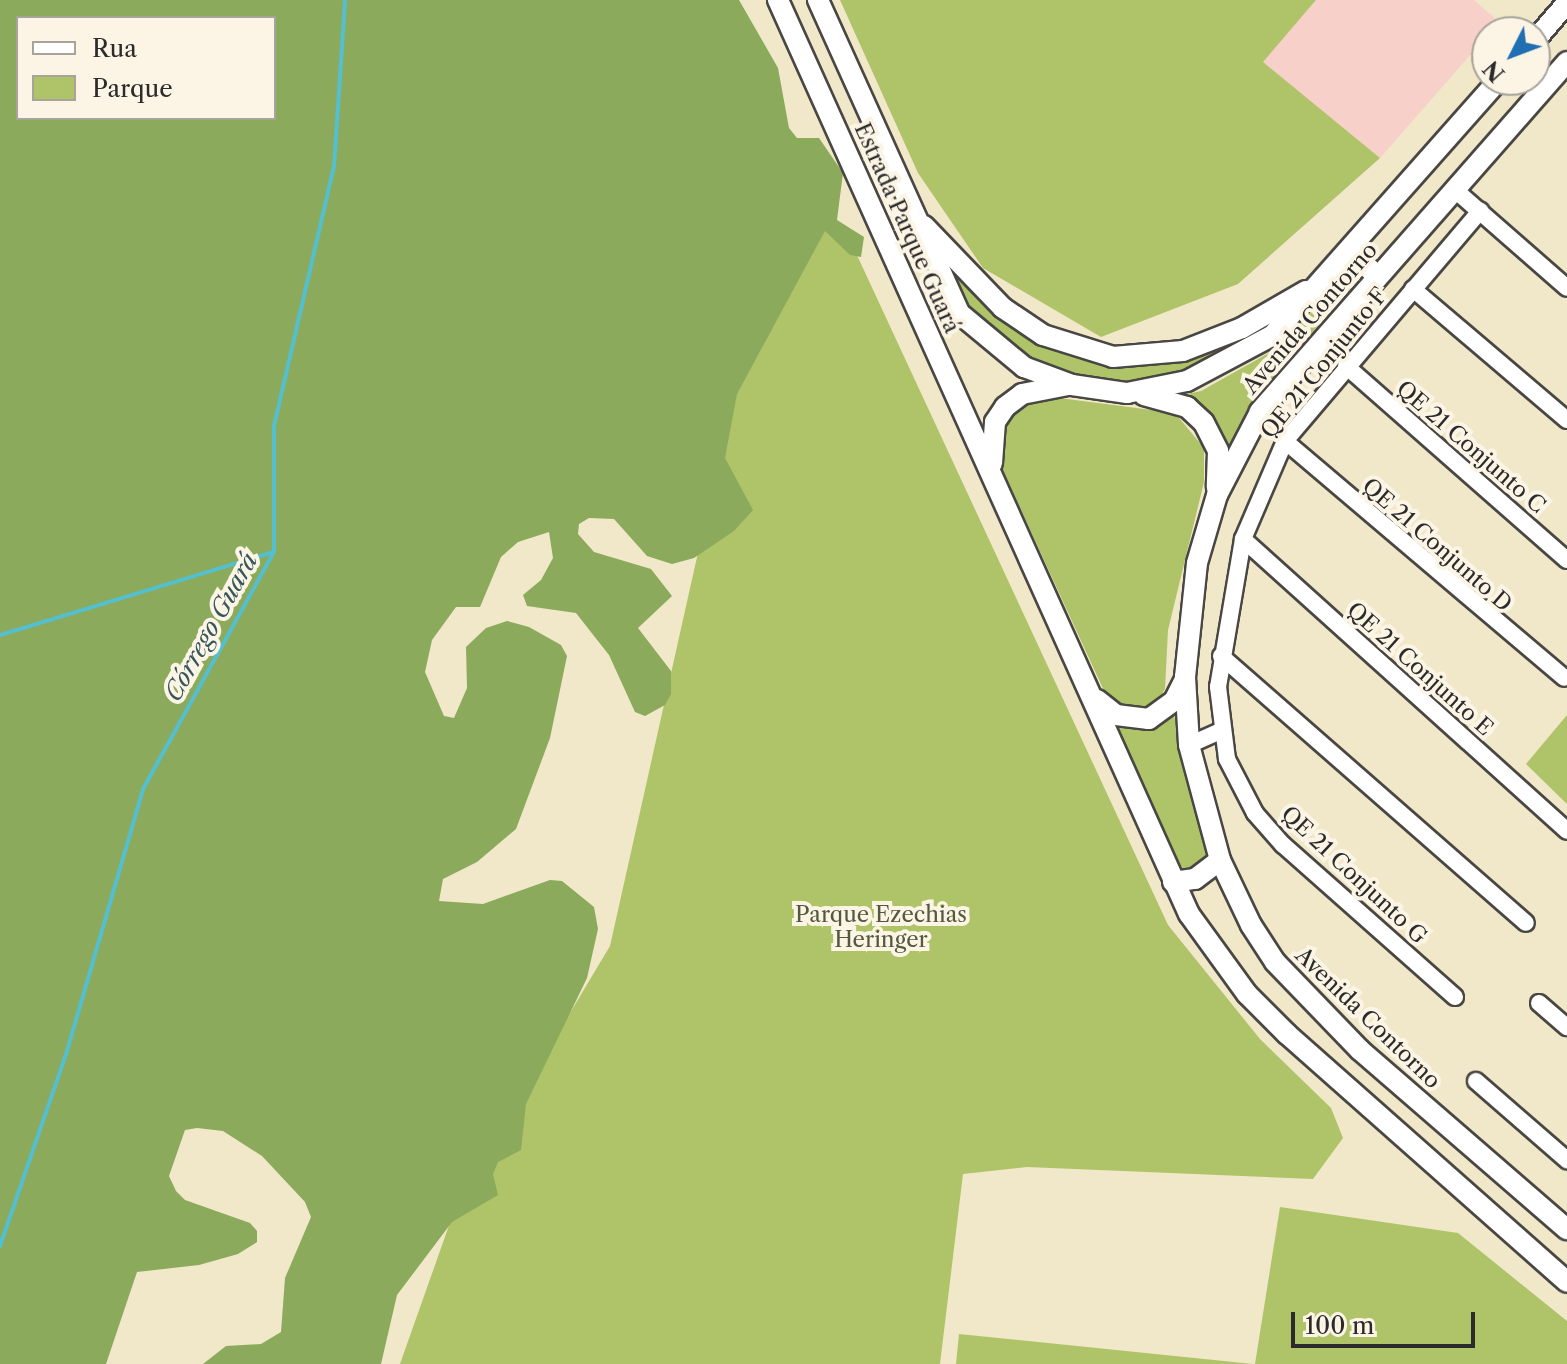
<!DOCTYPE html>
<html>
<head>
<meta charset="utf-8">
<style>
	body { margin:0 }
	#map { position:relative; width:1567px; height:1364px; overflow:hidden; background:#f1e7c9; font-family:"Libre Caslon Text",serif }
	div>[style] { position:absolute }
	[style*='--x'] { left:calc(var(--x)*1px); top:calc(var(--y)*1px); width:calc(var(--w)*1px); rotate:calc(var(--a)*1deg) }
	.built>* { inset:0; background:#f7d0c9 }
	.green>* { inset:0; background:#afc468 }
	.forest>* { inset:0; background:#8baa5c }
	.stream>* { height:4px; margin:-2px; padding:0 2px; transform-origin:2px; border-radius:2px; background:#54bfcf }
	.roads { filter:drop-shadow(2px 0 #494743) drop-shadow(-2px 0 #494743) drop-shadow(0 2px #494743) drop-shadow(0 -2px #494743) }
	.minor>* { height:16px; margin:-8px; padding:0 8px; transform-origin:8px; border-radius:8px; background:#fff }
	.major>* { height:20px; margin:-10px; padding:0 10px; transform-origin:10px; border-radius:10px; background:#fff }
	span { translate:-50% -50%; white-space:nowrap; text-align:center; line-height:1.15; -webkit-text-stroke:8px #fcf5e5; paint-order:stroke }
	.street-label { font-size:22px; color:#2b2b2b }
	.park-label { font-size:22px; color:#53593d }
	.water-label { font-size:24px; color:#37575c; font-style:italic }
	.legend { position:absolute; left:16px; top:16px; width:260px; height:104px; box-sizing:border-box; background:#fcf5e5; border:2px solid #a8a49b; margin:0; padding:10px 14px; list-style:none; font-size:24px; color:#2b2b2b }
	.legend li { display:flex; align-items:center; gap:16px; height:40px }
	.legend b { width:40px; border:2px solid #a8a49b }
	.north { position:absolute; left:1471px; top:16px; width:80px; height:80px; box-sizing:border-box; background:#fcf5e5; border:2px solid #a8a49b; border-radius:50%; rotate:228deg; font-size:22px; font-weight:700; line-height:32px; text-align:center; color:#2b2b2b }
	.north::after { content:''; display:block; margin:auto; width:28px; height:36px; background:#1f6fb2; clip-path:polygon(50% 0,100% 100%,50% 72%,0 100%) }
	.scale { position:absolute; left:1291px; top:1312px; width:184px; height:36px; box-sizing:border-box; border:4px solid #2b2b2b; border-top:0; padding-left:10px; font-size:24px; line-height:28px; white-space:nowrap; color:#2b2b2b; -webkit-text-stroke:6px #fcf5e5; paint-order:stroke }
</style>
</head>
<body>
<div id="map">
	<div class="built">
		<div style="clip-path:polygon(1316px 0,1474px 0,1499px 22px,1380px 158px,1262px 62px)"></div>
	</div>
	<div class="green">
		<div style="clip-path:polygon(840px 0,1316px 0,1263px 62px,1380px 158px,1238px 284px,1101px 337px,983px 268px,918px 173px)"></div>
		<div style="clip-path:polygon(788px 208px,849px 238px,1168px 925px,1260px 1039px,1331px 1108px,1343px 1138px,1313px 1179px,1027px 1167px,963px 1174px,940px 1364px,400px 1364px,458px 1200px,610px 946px,759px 280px)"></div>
		<div style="clip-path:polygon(944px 263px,997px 317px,1056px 352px,1119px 366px,1189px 356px,1279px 311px,1264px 329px,1178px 376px,1109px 383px,1031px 364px,982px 326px)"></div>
		<div style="clip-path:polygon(1344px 270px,1356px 281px,1254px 400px,1223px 456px,1178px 396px,1201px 391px,1267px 354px)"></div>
		<div style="clip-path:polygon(1044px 396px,1175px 413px,1204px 448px,1204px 482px,1168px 630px,1165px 689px,1152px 709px,1115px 706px,1105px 693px,999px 462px,1004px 418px,1015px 406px)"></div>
		<div style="clip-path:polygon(1173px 711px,1207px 858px,1187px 872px,1172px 857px,1111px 722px,1148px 727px)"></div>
		<div style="clip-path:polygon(1567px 715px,1567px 804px,1526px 764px)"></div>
		<div style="clip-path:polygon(1280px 1207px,1458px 1233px,1567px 1321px,1567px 1364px,1255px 1364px)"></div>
		<div style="clip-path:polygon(959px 1334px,1253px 1364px,956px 1364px)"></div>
	</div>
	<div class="forest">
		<div style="clip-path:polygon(evenodd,0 0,739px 0,778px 68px,789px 128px,797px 138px,819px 138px,843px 173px,837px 220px,864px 237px,861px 257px,850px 255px,825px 231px,737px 394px,725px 458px,753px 510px,734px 531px,694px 558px,672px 564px,647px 556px,614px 519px,589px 518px,579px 524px,578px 534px,594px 552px,651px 569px,672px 596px,638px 628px,671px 671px,671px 694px,665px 705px,645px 716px,635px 712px,609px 655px,576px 613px,527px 606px,523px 595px,541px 580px,553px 558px,549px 532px,518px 542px,501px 557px,480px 607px,456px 607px,432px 640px,425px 672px,444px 716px,454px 718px,467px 688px,466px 647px,486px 628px,507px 621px,529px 627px,561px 645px,567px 656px,550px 738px,516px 829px,477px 862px,443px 879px,439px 901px,483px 904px,550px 880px,562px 881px,594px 907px,598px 929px,587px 978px,526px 1104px,521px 1150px,498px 1162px,493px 1174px,498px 1195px,452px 1222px,397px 1295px,381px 1364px,203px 1364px,226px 1346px,261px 1344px,281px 1332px,285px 1278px,311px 1217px,305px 1202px,262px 1156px,223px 1131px,197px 1128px,185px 1130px,169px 1176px,176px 1191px,185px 1200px,250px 1223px,257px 1231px,257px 1242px,238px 1254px,199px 1265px,137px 1272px,106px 1364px,0 1364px,0 0,18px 18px,274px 18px,274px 118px,18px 118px,18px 18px)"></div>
	</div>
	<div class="stream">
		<div style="--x:0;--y:635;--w:285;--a:-16.9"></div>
		<div style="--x:0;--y:1246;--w:206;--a:-71"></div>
		<div style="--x:67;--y:1051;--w:273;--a:-73.8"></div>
		<div style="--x:143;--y:789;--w:271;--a:-61.1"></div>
		<div style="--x:274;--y:552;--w:126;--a:-90"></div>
		<div style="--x:274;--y:426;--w:266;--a:-77"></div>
		<div style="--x:334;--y:167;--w:167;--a:-86.2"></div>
	</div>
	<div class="roads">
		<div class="minor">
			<div style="--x:1454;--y:189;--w:150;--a:41.2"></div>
			<div style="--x:1413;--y:289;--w:202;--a:40.4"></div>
			<div style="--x:1346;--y:366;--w:294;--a:41.3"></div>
			<div style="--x:1285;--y:441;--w:366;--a:40.3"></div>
			<div style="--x:1243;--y:539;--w:436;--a:42"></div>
			<div style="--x:1221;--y:656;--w:405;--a:41.2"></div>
			<div style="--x:1189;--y:745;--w:35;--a:-24"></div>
			<div style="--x:1455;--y:997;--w:230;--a:-138.5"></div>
			<div style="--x:1283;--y:845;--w:43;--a:-131.2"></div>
			<div style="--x:1255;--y:813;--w:61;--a:-117.4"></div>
			<div style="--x:1227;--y:759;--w:73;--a:-97.1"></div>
			<div style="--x:1218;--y:687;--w:150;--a:-80.4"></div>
			<div style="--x:1243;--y:539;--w:107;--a:-66.8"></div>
			<div style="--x:1285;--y:441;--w:302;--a:-49.7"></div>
			<div style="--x:1539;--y:1003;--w:37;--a:41"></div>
			<div style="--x:1476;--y:1081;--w:121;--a:41"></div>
		</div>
		<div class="major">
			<div style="--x:778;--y:0;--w:1002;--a:65.79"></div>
			<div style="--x:1189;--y:914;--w:99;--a:54.1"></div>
			<div style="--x:1247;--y:994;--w:57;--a:45"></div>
			<div style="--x:1287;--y:1034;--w:374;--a:41.5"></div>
			<div style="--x:818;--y:0;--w:343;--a:65.7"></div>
			<div style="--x:959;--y:313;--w:85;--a:39.7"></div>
			<div style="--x:1024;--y:367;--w:51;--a:20.6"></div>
			<div style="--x:1072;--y:385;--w:56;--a:8.3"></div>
			<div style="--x:1127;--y:393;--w:61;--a:-11.3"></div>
			<div style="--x:1187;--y:381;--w:98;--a:-28.1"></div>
			<div style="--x:1273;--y:335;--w:341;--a:-48.5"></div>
			<div style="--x:1535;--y:40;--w:49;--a:-49.1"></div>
			<div style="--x:1567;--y:62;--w:466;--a:131.3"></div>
			<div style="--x:1260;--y:412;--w:93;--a:117.4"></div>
			<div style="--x:1217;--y:495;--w:71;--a:106.4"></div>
			<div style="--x:1197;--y:563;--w:115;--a:96"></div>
			<div style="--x:1185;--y:677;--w:68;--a:86.6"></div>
			<div style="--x:1189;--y:745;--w:119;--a:74.9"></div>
			<div style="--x:1220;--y:860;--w:72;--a:64.5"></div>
			<div style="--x:1251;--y:925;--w:44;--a:57"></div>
			<div style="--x:1275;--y:962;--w:122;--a:46"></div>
			<div style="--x:1360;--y:1050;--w:274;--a:40.9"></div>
			<div style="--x:924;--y:226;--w:114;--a:46.1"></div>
			<div style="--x:1003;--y:308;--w:48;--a:34"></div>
			<div style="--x:1043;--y:335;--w:73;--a:17.4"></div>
			<div style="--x:1113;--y:357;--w:70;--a:-4.9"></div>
			<div style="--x:1183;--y:351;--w:63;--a:-21.3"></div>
			<div style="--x:1242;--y:328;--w:74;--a:-30"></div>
			<div style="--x:1358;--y:240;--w:21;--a:82"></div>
			<div style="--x:1361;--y:261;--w:23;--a:43"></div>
			<div style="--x:1144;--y:395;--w:45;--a:15.6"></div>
			<div style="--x:1187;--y:407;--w:23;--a:43"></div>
			<div style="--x:1204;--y:423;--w:31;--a:63"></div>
			<div style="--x:1218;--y:451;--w:36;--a:92"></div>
			<div style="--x:992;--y:463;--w:41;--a:-85.8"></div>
			<div style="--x:995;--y:422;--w:18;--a:-56"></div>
			<div style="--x:1005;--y:407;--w:21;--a:-37"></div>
			<div style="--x:1022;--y:394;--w:47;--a:-11.1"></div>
			<div style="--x:1097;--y:700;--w:24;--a:38"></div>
			<div style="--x:1116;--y:715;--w:33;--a:7"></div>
			<div style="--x:1149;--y:719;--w:31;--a:-36"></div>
			<div style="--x:1174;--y:701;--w:22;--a:-63"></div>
			<div style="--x:1173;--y:882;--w:22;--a:-8"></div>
			<div style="--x:1195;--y:879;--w:31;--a:-37"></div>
		</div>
	</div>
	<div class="street-label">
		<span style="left:907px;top:228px;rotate:66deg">Estrada Parque Guará</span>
		<span style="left:1310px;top:318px;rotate:-49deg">Avenida Contorno</span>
		<span style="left:1324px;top:363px;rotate:-51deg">QE 21 Conjunto F</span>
		<span style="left:1471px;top:447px;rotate:41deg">QE 21 Conjunto C</span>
		<span style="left:1437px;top:545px;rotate:41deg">QE 21 Conjunto D</span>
		<span style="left:1420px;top:669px;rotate:42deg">QE 21 Conjunto E</span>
		<span style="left:1354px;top:875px;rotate:43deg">QE 21 Conjunto G</span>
		<span style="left:1368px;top:1018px;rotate:44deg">Avenida Contorno</span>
	</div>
	<div class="park-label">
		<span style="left:881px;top:927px">Parque Ezechias<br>Heringer</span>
	</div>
	<div class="water-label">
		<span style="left:211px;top:627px;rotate:-61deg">Córrego Guará</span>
	</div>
	<ul class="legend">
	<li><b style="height:10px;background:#fff"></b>Rua</li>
	<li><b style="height:22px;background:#afc468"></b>Parque</li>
	</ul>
	<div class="north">N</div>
	<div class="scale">100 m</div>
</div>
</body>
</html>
